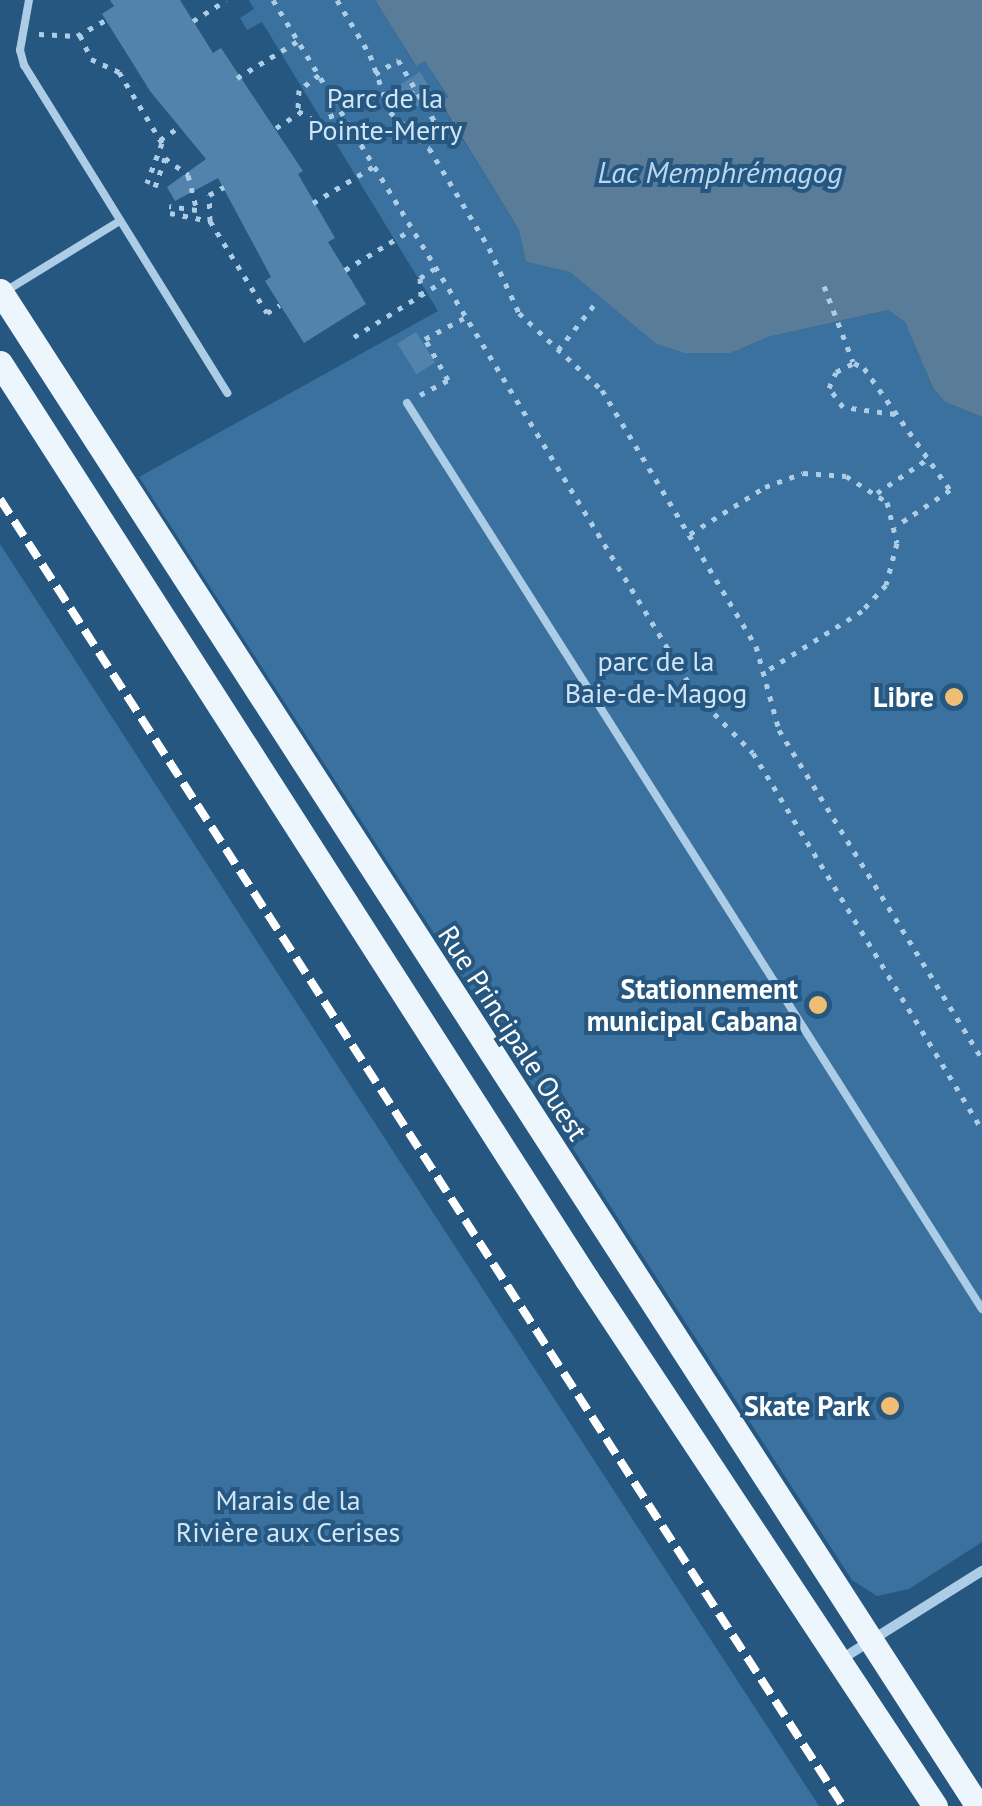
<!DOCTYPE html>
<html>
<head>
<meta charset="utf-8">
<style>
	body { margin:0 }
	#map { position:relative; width:982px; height:1806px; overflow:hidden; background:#255781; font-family:"PT Sans",sans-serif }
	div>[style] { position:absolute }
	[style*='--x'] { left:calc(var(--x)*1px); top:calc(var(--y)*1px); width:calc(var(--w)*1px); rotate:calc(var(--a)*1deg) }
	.green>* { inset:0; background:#3a719f }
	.water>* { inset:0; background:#597c99 }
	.building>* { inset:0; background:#5283ac; transform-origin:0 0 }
	.path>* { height:5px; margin-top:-2.5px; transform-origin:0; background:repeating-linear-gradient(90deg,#adcde7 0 5px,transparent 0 13px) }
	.service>* { height:8px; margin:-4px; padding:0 4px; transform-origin:4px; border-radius:4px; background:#adcde7 }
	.minor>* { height:10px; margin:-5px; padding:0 5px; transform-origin:5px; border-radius:5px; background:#adcde7 }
	.primary>* { height:25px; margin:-12.5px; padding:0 12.5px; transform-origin:12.5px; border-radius:12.5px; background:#eef6fd }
	.rail>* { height:8px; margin-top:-4px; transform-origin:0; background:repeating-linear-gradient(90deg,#fff 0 18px,transparent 0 26px) }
	.dots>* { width:28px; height:28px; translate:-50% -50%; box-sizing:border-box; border:5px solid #255781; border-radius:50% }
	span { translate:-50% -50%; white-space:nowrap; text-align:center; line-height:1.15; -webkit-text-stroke:8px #255781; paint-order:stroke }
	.park-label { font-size:28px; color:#d0e5f5 }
	.poi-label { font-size:28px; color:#fff; font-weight:700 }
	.right { translate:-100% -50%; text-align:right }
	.street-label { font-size:28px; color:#fff }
	.water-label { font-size:30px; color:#b9d7ee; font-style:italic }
</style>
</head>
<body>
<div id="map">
	<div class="green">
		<div style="clip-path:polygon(249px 0,375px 0,415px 65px,425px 60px,448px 98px,441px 104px,519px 230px,526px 262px,570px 272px,655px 343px,731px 353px,768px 337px,888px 310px,905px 322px,933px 388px,945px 402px,982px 417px,982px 1542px,909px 1589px,877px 1596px,852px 1580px,139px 477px,438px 311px,262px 22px,247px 30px,240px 18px,254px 9px)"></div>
		<div style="clip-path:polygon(0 544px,326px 1048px,819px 1806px,0 1806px)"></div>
	</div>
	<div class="water">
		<div style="clip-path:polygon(375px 0,982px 0,982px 417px,945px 402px,933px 388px,905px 322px,888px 310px,768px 337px,731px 353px,684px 353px,655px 343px,570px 272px,526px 262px,519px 230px,441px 103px,448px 97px,425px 61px,416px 66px)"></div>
	</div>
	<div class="building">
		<div style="clip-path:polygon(110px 0,180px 0,213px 53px,221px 48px,303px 171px,298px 174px,335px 238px,328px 242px,366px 304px,304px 343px,265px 281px,271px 277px,218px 178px,175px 201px,167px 187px,206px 159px,150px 91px,102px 14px,114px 6px)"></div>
		<div style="left:420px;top:72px;width:28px;height:27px;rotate:58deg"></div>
		<div style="left:416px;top:332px;width:36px;height:22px;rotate:58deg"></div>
	</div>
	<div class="path">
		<div style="--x:273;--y:0;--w:814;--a:58.67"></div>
		<div style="--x:696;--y:695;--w:81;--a:45.5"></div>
		<div style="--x:753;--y:753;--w:440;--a:58.7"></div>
		<div style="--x:337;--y:0;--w:64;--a:59"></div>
		<div style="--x:370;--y:55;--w:60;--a:70.7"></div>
		<div style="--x:390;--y:112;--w:53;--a:42.7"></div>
		<div style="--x:429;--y:148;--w:117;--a:59"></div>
		<div style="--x:489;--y:248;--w:72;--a:65.2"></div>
		<div style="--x:519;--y:313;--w:113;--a:42.9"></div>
		<div style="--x:602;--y:390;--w:299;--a:59"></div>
		<div style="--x:756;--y:646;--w:87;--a:74.7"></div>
		<div style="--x:779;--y:730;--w:387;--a:58.3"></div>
		<div style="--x:193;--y:21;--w:39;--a:-32"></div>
		<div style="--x:39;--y:34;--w:38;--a:3"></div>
		<div style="--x:77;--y:36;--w:33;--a:-29"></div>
		<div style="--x:80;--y:35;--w:26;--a:65"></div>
		<div style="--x:91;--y:59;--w:31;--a:25"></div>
		<div style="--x:119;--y:72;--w:83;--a:58.8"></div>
		<div style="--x:162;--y:143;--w:43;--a:110.6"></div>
		<div style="--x:375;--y:74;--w:27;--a:-31"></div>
		<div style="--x:398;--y:60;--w:72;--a:59.2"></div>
		<div style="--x:435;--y:122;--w:22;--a:150"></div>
		<div style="--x:319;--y:75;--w:25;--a:143"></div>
		<div style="--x:299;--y:90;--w:21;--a:93"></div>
		<div style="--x:298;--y:111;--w:22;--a:30"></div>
		<div style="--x:317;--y:122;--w:26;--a:-23"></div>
		<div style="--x:237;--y:78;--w:71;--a:-31.2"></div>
		<div style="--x:388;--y:108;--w:32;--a:-30"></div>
		<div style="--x:276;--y:128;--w:27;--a:-33"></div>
		<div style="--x:160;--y:140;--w:23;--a:-34"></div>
		<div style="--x:155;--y:187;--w:31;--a:-71"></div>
		<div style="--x:165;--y:158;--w:29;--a:36"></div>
		<div style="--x:188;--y:175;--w:36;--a:76"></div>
		<div style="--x:197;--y:210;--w:28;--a:-172"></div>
		<div style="--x:313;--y:203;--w:70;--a:-31"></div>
		<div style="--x:170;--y:213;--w:41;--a:11.3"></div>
		<div style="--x:210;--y:221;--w:26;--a:-92"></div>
		<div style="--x:209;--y:195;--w:17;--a:-28"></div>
		<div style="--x:210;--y:221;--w:108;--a:58.2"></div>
		<div style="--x:267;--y:313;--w:15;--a:-32"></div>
		<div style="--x:345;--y:270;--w:77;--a:-31.2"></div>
		<div style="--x:824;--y:286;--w:81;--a:69.1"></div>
		<div style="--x:421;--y:296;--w:18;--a:-93"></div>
		<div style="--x:420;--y:278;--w:17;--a:-33"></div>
		<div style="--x:354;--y:337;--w:104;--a:-32"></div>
		<div style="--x:558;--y:350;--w:58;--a:-51.3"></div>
		<div style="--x:420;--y:395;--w:32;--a:-28"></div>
		<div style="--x:448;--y:380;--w:47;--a:-119.3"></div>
		<div style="--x:425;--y:339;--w:44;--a:-28.3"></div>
		<div style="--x:895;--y:414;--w:52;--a:-172.3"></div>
		<div style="--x:843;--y:407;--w:24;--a:-126"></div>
		<div style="--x:829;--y:388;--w:17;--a:-66"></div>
		<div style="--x:836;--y:372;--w:20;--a:-27"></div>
		<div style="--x:854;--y:363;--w:11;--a:27"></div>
		<div style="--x:864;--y:368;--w:149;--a:54.8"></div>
		<div style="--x:950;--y:490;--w:65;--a:146.3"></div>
		<div style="--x:877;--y:493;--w:63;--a:-33.9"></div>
		<div style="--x:690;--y:534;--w:89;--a:-32.1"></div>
		<div style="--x:765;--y:487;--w:40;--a:-20.2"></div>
		<div style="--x:803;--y:473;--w:43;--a:4"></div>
		<div style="--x:846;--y:476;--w:49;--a:32.4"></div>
		<div style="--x:887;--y:502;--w:42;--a:76.3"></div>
		<div style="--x:897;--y:543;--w:43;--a:104.7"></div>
		<div style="--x:886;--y:585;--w:35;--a:133"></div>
		<div style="--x:862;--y:611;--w:117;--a:147.9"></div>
	</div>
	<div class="service">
		<div style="--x:29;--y:0;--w:51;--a:100.2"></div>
		<div style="--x:20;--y:50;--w:16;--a:75"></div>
		<div style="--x:24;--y:65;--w:386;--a:58.2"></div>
		<div style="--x:4;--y:292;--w:136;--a:-31.5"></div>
		<div style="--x:407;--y:403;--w:1073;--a:57.6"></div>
	</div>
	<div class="minor">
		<div style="--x:840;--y:1660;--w:168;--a:-32.1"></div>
	</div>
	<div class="primary">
		<div style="--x:0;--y:291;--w:1803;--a:57.16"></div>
		<div style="--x:0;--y:363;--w:1087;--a:57.36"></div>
		<div style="--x:586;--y:1278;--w:633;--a:56.54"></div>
	</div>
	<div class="rail">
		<div style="--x:0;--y:499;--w:1555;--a:57.18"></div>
	</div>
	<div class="dots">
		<div style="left:954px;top:697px;background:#f0be72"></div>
		<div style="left:818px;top:1005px;background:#f0be72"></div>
		<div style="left:890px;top:1406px;background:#f0be72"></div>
	</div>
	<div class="park-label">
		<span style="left:385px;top:114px">Parc de la<br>Pointe-Merry</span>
		<span style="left:656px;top:677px">parc de la<br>Baie-de-Magog</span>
		<span style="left:288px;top:1516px">Marais de la<br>Rivière aux Cerises</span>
	</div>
	<div class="poi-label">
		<span class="right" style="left:934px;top:697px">Libre</span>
		<span class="right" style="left:798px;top:1005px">Stationnement<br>municipal Cabana</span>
		<span class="right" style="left:870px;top:1406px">Skate Park</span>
	</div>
	<div class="street-label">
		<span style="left:513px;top:1033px;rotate:57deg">Rue Principale Ouest</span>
	</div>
	<div class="water-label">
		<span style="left:720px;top:172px">Lac Memphrémagog</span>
	</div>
</div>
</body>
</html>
